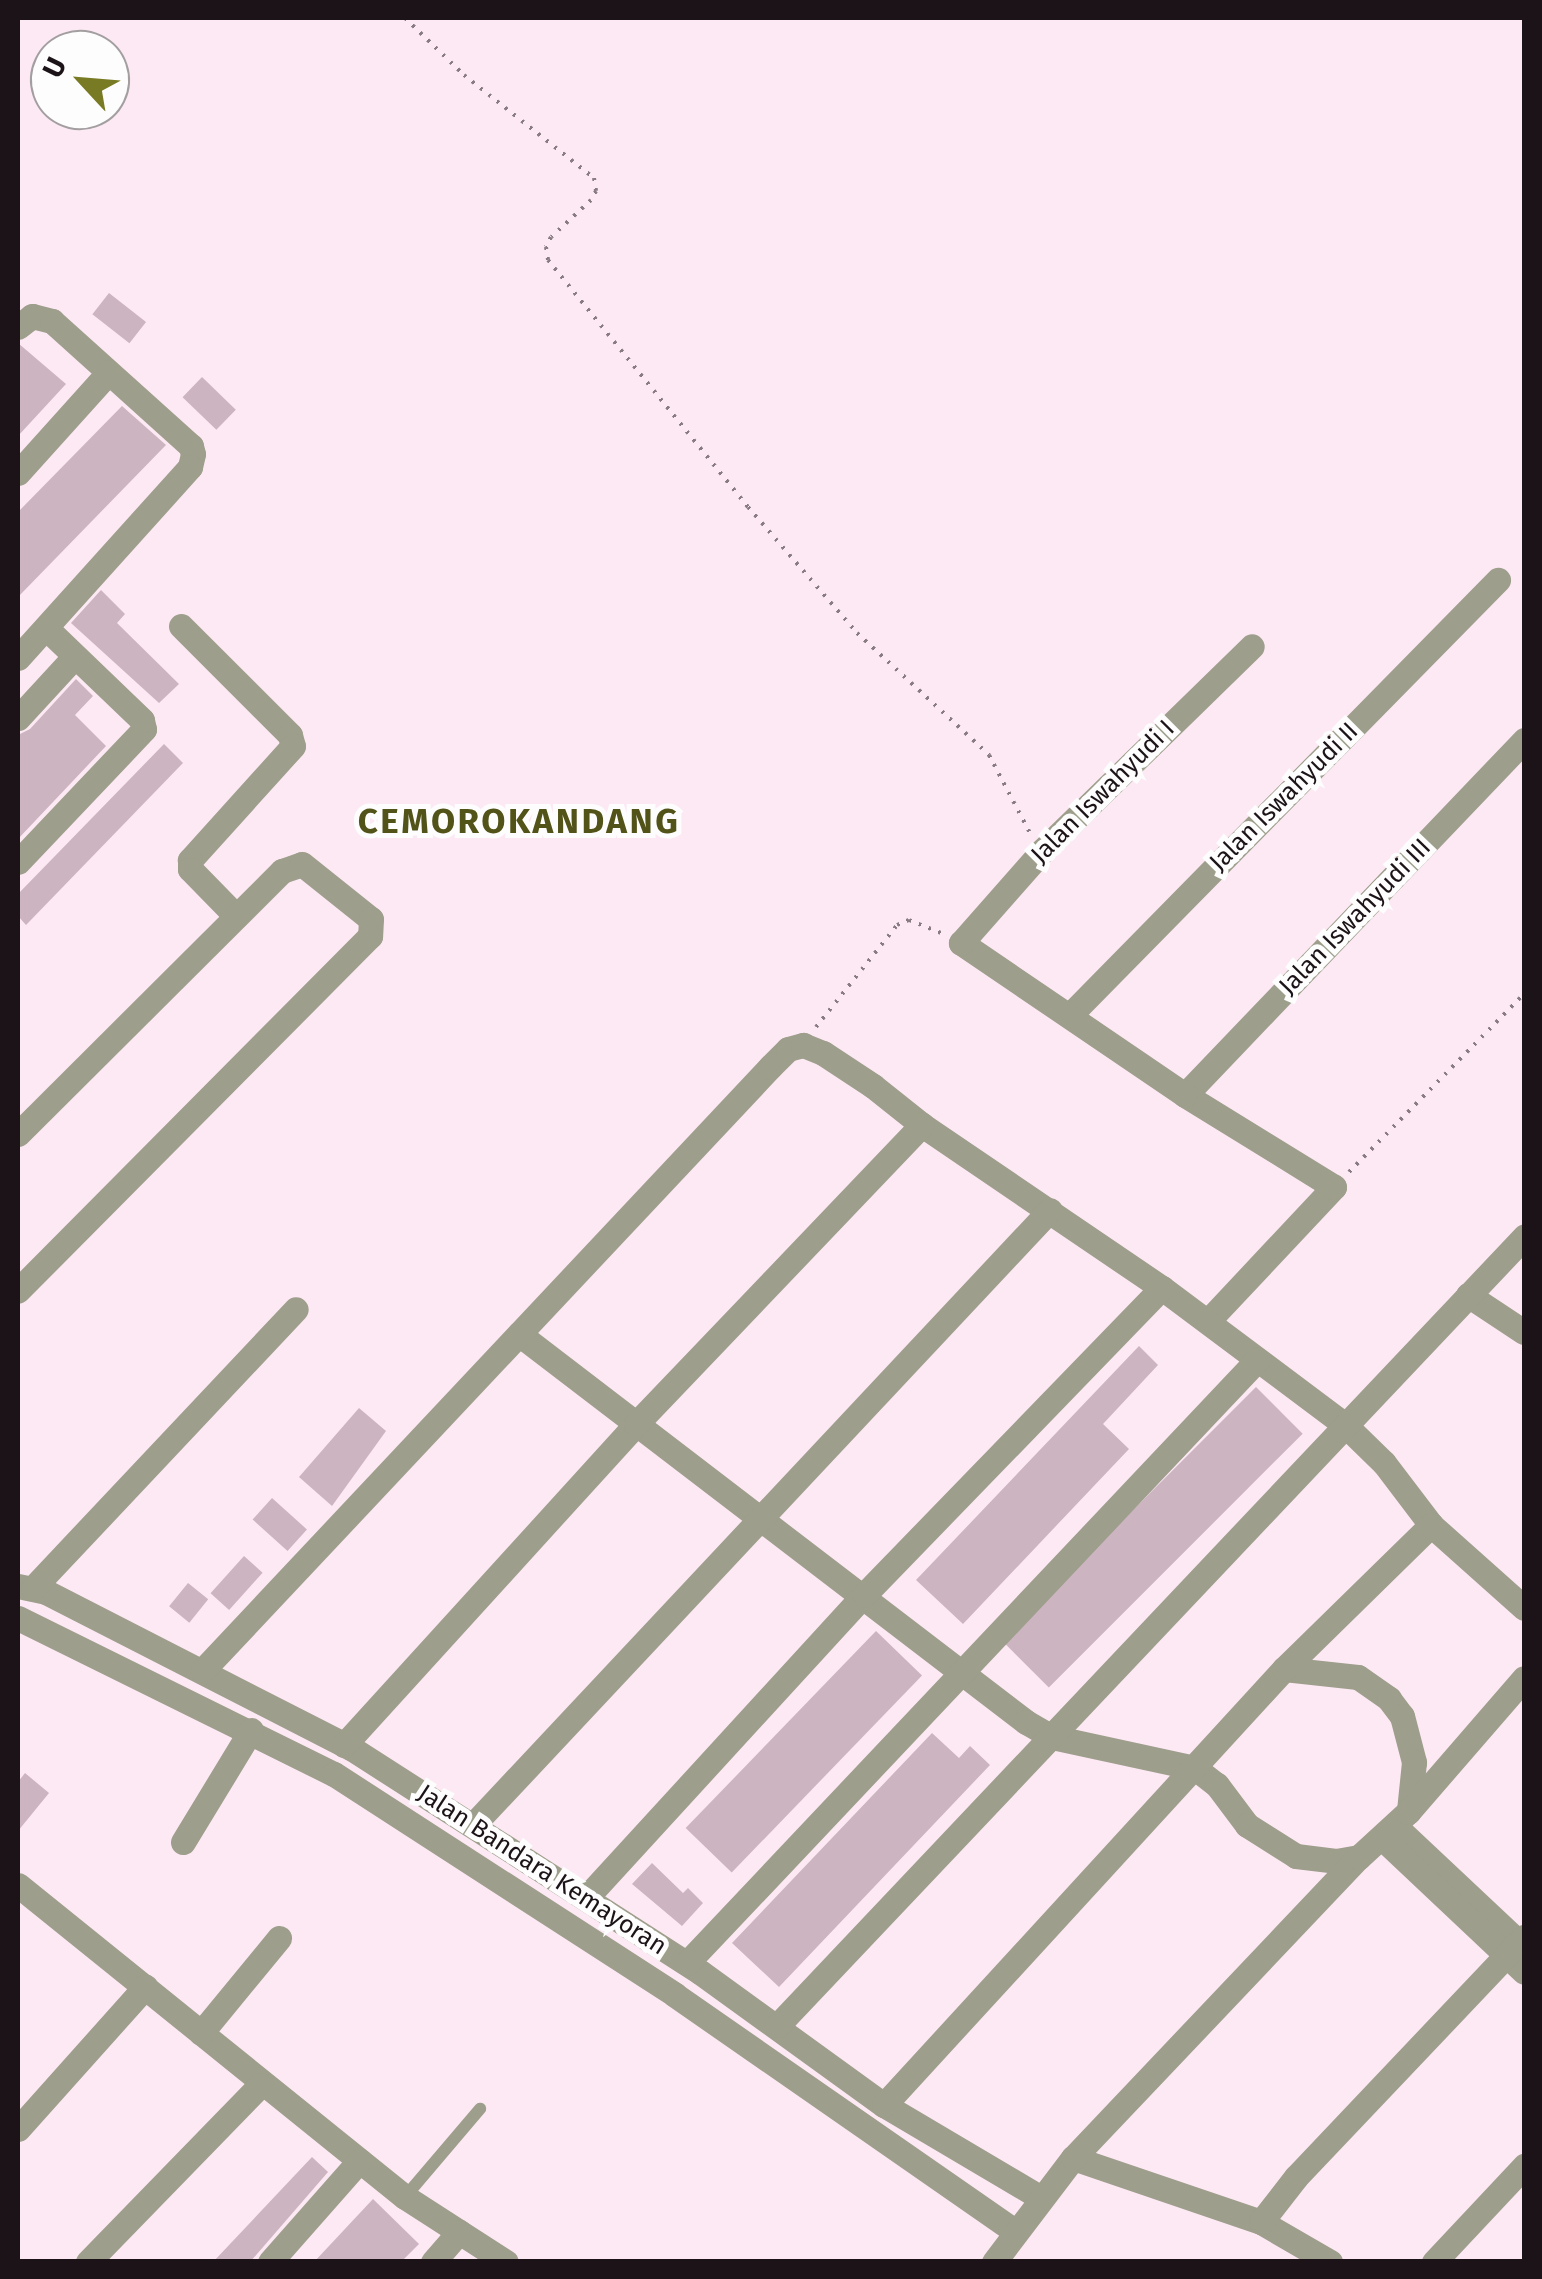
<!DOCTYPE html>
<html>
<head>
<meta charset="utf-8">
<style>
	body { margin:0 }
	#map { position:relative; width:1542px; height:2279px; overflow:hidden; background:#fde9f4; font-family:"Fira Sans",sans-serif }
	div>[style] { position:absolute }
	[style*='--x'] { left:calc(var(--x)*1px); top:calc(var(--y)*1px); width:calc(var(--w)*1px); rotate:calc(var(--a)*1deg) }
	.building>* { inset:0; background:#ccb4c1; transform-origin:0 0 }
	.path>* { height:4px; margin-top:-2px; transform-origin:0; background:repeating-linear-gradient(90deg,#897b82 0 2.5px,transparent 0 10.5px) }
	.lane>* { height:12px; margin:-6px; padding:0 6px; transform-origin:6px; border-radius:6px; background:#9d9e8b }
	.street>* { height:25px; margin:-12.5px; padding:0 12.5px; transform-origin:12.5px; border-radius:12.5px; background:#9d9e8b }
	span { translate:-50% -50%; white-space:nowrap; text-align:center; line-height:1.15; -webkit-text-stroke:10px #fdfdfd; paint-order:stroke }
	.street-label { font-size:25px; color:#1b1317 }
	.district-label { font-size:35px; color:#525318; font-weight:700; letter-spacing:2.5px }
	.frame { position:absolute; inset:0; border:20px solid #1b1317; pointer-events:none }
	.north { position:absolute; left:30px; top:30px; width:100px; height:100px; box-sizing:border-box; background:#fdfdfd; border:2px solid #a39fa1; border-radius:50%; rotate:296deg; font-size:28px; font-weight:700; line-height:40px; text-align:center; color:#1b1317 }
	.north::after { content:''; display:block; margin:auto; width:35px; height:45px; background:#797b24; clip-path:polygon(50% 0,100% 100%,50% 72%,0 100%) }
</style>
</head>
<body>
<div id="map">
	<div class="building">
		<div style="left:109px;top:293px;width:47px;height:27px;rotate:38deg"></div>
		<div style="clip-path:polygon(18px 343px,66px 384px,18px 436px)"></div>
		<div style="left:202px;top:377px;width:47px;height:28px;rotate:44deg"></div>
		<div style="clip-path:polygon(122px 406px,166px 445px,18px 597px,18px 512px)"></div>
		<div style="clip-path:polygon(101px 590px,125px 614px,117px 623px,179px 684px,159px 703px,71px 623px)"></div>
		<div style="clip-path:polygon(76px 679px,93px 696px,75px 715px,106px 746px,18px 839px,18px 735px,30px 729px)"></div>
		<div style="clip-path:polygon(164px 744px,183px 763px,26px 925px,18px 916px,18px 894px)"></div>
		<div style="clip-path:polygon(1139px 1346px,1158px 1365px,1103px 1424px,1129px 1449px,963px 1624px,916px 1580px)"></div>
		<div style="left:1256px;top:1387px;width:66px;height:359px;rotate:45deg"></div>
		<div style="clip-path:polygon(359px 1408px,386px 1431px,332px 1506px,299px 1477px)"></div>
		<div style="left:272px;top:1498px;width:47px;height:29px;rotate:42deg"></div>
		<div style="left:244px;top:1556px;width:25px;height:50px;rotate:42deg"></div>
		<div style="left:188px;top:1583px;width:26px;height:30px;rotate:39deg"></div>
		<div style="left:876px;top:1631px;width:64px;height:274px;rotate:44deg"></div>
		<div style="clip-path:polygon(932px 1733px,959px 1758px,970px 1746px,990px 1765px,779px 1987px,732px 1943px)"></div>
		<div style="clip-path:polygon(25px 1773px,49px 1793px,18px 1831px,18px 1782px)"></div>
		<div style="clip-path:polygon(652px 1863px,683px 1893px,688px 1888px,703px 1903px,682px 1926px,632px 1884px)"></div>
		<div style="clip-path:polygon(312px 2157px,328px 2172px,250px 2262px,213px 2262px)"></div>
		<div style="clip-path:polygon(373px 2199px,419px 2244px,401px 2262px,314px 2262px)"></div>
	</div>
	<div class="path">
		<div style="--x:405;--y:18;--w:82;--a:44"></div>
		<div style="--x:464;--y:75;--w:166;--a:38.4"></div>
		<div style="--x:594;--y:178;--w:13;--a:81"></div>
		<div style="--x:596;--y:191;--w:10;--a:119"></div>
		<div style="--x:591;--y:200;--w:54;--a:137.2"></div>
		<div style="--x:551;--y:237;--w:11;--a:117"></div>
		<div style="--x:546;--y:247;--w:13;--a:81"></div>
		<div style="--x:548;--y:260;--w:318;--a:51"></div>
		<div style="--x:748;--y:507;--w:167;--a:49.1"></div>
		<div style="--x:857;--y:633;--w:180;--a:42.7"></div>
		<div style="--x:989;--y:755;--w:90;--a:62.3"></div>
		<div style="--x:816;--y:1027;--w:130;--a:-51.5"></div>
		<div style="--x:897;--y:925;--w:13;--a:-23"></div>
		<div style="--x:909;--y:920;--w:37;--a:22"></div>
		<div style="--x:1349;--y:1172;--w:250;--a:-45.5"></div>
	</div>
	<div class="lane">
		<div style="--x:405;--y:2197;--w:116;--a:-49.6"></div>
	</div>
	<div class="street">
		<div style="--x:18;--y:327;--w:18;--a:-38"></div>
		<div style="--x:32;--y:316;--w:21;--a:14"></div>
		<div style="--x:52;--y:321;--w:187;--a:42"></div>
		<div style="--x:191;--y:446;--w:8;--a:76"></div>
		<div style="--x:193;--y:454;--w:13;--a:103"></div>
		<div style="--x:190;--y:467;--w:257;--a:132"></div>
		<div style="--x:18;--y:473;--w:135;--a:-48"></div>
		<div style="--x:181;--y:626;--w:154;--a:45"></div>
		<div style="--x:290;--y:735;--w:11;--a:75"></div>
		<div style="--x:293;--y:746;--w:154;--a:132.1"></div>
		<div style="--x:190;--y:860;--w:9;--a:90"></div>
		<div style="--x:190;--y:869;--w:66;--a:45.6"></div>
		<div style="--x:18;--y:718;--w:84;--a:-47.4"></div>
		<div style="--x:18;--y:862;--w:183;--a:-46.5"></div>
		<div style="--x:144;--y:729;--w:9;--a:-103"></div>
		<div style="--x:142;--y:720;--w:132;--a:-136.2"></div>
		<div style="--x:1071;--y:1014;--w:609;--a:-45.47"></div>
		<div style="--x:1185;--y:1095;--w:491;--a:-46.3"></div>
		<div style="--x:18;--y:1134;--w:373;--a:-44.9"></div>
		<div style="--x:282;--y:871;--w:21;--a:-19"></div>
		<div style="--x:302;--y:864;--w:88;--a:38.6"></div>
		<div style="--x:371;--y:919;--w:17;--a:93"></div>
		<div style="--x:370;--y:936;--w:500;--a:134.8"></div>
		<div style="--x:1468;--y:1295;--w:67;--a:33.5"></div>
		<div style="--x:1208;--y:1321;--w:184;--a:-46.8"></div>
		<div style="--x:1334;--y:1187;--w:175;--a:-148.3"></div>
		<div style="--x:1185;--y:1095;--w:271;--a:-145.8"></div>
		<div style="--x:961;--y:943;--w:123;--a:-48.6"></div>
		<div style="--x:1042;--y:851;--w:293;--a:-44.3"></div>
		<div style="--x:519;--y:1334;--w:638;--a:37.43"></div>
		<div style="--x:1026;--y:1722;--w:30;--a:30"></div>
		<div style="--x:1052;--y:1737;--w:146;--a:12.2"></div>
		<div style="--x:1195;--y:1768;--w:28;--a:38"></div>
		<div style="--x:1217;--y:1785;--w:50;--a:53.1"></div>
		<div style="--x:1247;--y:1825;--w:58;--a:32.3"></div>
		<div style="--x:1296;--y:1856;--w:40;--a:7.1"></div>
		<div style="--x:1336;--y:1861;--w:23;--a:-10"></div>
		<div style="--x:18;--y:1586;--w:29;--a:12"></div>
		<div style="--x:46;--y:1592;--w:343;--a:27.1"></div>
		<div style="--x:351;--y:1748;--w:415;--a:32.7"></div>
		<div style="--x:700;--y:1972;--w:227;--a:35.9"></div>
		<div style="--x:884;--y:2105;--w:182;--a:30.6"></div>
		<div style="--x:33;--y:1588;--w:383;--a:-46.7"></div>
		<div style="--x:18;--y:1618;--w:352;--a:26.3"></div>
		<div style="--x:334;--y:1774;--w:406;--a:32.9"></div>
		<div style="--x:675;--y:1995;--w:413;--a:34.8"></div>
		<div style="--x:1284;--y:1669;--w:74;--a:6.2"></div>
		<div style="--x:1358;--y:1677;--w:38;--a:35"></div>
		<div style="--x:1389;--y:1699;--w:21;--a:53"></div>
		<div style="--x:1402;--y:1716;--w:48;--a:75.4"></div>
		<div style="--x:1414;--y:1762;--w:48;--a:95.9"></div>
		<div style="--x:203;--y:1670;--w:828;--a:-46.76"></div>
		<div style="--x:770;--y:1067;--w:25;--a:-45"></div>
		<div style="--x:788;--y:1049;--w:16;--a:-15"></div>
		<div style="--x:803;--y:1045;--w:22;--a:22"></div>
		<div style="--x:823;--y:1053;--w:60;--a:33.4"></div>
		<div style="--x:873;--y:1086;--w:63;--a:38.5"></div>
		<div style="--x:922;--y:1125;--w:290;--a:34.2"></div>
		<div style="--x:1162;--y:1288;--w:229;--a:36.8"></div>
		<div style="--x:1345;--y:1425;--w:54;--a:44.3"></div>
		<div style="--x:1384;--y:1463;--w:78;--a:52.8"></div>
		<div style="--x:344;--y:1745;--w:434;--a:-47.7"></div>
		<div style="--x:636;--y:1424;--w:414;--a:-46.3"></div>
		<div style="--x:473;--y:1825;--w:843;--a:-46.83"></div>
		<div style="--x:1395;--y:1826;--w:177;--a:43.2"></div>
		<div style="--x:1382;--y:1838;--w:195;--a:43.3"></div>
		<div style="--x:183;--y:1842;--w:131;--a:-58.7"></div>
		<div style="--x:18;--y:1885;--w:497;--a:38.9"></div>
		<div style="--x:405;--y:2197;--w:120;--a:32.8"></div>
		<div style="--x:586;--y:1898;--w:411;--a:-47.5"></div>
		<div style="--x:864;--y:1595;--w:428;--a:-45.9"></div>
		<div style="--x:687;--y:1963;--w:830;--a:-46.61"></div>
		<div style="--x:777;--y:2026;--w:1087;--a:-46.57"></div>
		<div style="--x:201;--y:2033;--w:123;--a:-50.6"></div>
		<div style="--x:884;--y:2105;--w:592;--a:-47.47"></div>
		<div style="--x:1284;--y:1669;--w:206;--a:-44.4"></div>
		<div style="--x:1431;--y:1525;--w:125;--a:41.7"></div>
		<div style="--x:18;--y:2129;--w:191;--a:-48.2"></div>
		<div style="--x:1073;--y:2158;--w:199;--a:18.8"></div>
		<div style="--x:1261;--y:2222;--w:80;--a:30.1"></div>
		<div style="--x:1261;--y:2222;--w:57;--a:-52.1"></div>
		<div style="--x:1296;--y:2177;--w:331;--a:-46.5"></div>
		<div style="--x:88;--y:2262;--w:247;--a:-45.8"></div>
		<div style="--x:270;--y:2262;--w:135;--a:-48.6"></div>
		<div style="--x:433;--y:2262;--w:40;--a:-49"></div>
		<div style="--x:994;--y:2262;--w:131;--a:-52.8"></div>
		<div style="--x:1073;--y:2158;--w:415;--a:-46.5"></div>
		<div style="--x:1359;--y:1857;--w:67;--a:-42.6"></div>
		<div style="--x:1408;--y:1812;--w:177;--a:-49.1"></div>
		<div style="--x:1434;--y:2262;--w:132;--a:-46.8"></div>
	</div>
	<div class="street-label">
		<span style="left:1103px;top:792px;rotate:-45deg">Jalan Iswahyudi I</span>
		<span style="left:1284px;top:797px;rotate:-45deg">Jalan Iswahyudi II</span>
		<span style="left:1355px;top:917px;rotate:-46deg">Jalan Iswahyudi III</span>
		<span style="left:542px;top:1870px;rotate:33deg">Jalan Bandara Kemayoran</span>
	</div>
	<div class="district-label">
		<span style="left:519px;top:821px">CEMOROKANDANG</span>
	</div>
	<div class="frame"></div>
	<div class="north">U</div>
</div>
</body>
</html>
